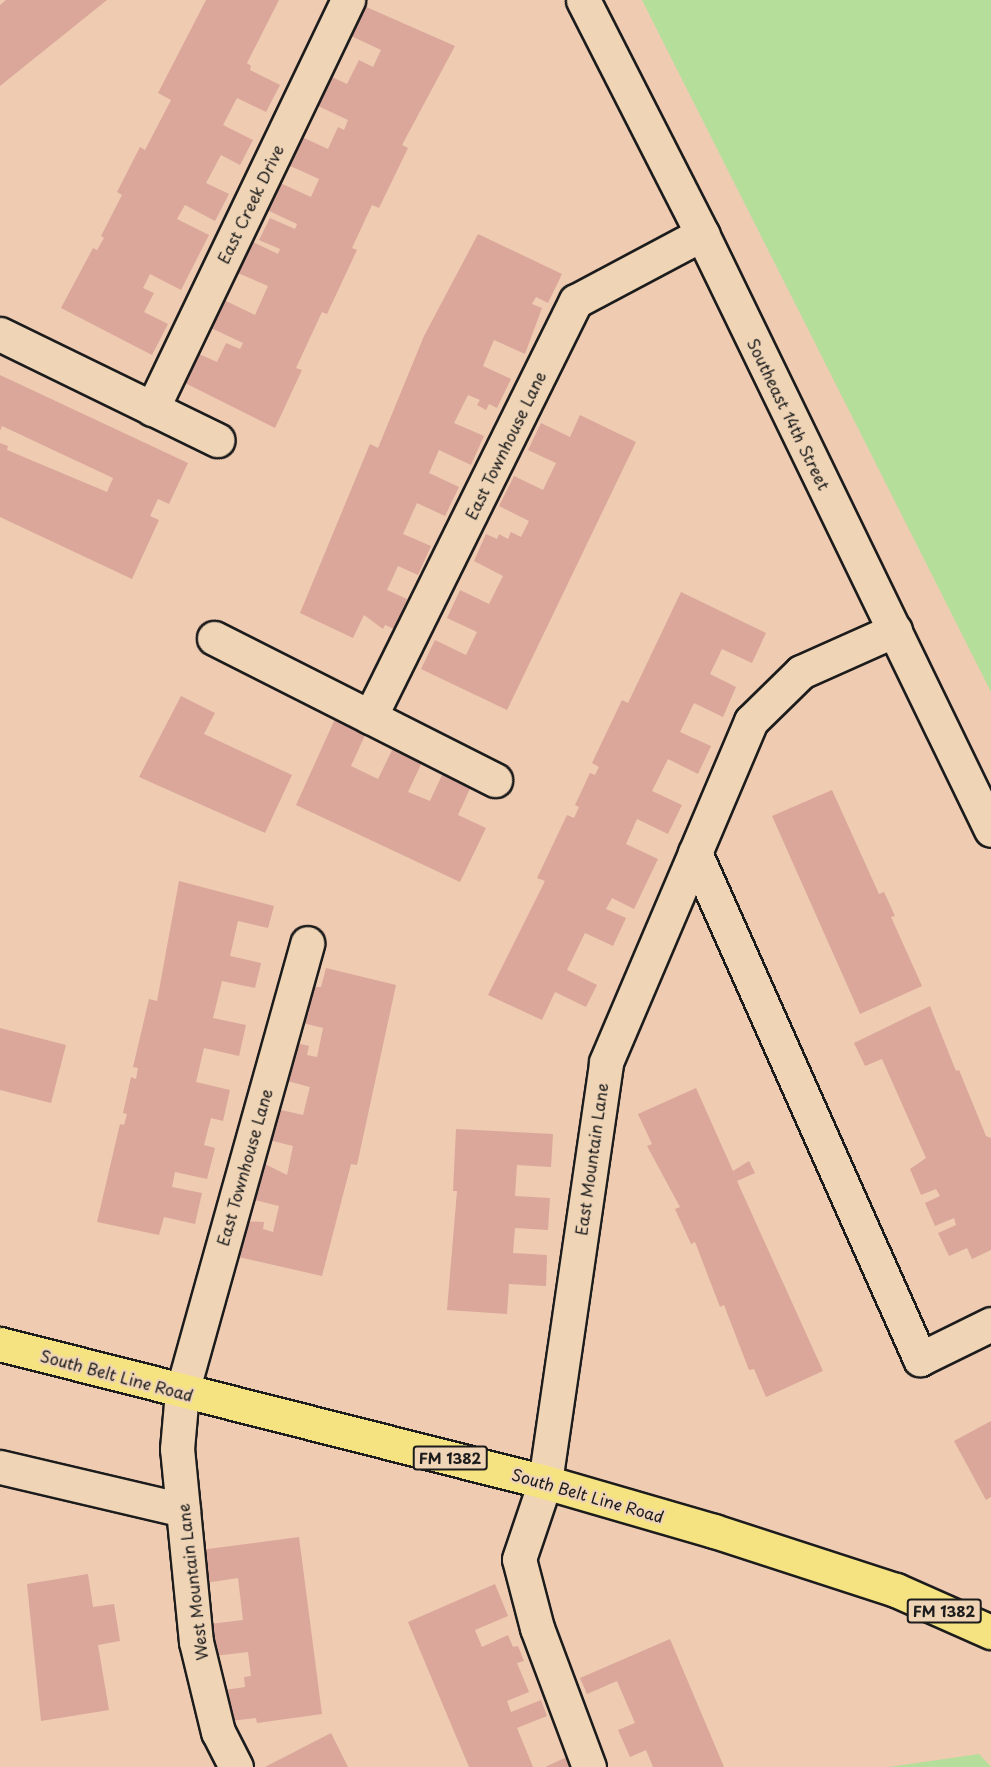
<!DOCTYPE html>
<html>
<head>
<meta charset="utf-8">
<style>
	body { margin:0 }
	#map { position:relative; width:991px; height:1767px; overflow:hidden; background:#efcbb2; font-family:"Playpen Sans",sans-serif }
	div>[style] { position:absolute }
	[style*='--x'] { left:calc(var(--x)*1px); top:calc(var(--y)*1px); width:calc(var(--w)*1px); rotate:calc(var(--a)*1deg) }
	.green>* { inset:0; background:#b5de9b }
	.building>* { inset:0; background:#daa79a }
	.roads { filter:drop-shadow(2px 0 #1c1c1c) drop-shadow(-2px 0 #1c1c1c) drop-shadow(0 2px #1c1c1c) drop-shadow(0 -2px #1c1c1c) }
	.minor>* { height:33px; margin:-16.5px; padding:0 16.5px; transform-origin:16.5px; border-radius:16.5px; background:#efd4b6 }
	.major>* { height:33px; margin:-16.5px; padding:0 16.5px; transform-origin:16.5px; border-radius:16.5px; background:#f5e382 }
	span { translate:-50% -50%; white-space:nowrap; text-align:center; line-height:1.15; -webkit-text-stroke:4.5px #efd4b6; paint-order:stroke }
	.shield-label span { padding:2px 4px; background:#efd4b6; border:2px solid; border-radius:4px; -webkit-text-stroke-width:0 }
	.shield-label { font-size:15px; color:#1c1c1c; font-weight:700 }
	.street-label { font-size:16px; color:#1c1c1c }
</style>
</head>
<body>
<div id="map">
	<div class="green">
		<div style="clip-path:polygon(642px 0,991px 0,991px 692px)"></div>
		<div style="clip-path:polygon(979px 1754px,991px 1767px,889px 1767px)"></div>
	</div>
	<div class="building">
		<div style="clip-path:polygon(6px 0,107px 0,0 86px,0 5px)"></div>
		<div style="clip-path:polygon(206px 0,279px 0,247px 63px,251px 66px,250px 70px,280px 85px,266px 112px,237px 98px,223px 125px,253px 140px,240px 165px,221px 155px,206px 183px,229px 194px,215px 221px,185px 205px,177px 219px,209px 235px,181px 290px,150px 274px,143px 288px,154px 293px,144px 312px,168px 324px,152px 355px,61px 308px,93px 248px,97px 250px,104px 238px,101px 236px,122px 195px,117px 192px,140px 147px,145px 150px,171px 100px,158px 93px)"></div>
		<div style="clip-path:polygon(364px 6px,455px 46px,402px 145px,408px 148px,379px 208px,372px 205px,352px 248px,357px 250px,327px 314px,322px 312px,296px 368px,302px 370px,275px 428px,185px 383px,199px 354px,217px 362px,226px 343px,240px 349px,243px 343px,211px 328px,224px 300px,255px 315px,268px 286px,238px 273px,253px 242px,278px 254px,280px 249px,259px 240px,270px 218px,295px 229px,297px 224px,267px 210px,280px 183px,311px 197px,319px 179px,288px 165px,302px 137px,328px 149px,338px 127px,344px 130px,348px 120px,318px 106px,332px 77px,347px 84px,359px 60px,373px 67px,381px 50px,351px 36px)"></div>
		<div style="clip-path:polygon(478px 234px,562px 274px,548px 303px,536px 297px,532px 304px,542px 308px,525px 354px,494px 340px,483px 366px,511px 379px,497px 408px,489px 404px,486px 410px,477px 405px,480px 400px,468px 395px,454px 423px,484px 436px,471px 465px,439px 450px,429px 473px,459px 487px,445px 516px,417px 503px,403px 534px,431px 546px,418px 575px,398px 566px,387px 590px,407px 599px,394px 629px,385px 625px,383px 629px,364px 615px,353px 638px,300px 613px,370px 444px,378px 448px,424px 336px)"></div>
		<div style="clip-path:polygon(0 375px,188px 463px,169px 504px,158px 499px,150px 516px,159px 520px,132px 579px,0 517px,0 443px,8px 446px,7px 450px,107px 492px,113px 478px,2px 426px,0 431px)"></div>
		<div style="clip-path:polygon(580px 415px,636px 442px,507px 710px,421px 669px,435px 640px,466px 655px,477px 632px,447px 618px,460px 590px,489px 604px,503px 576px,474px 561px,486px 534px,497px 539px,499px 534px,508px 539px,511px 532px,521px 537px,529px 521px,499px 506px,514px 476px,543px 490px,556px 463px,528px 450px,541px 423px,570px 437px)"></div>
		<div style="clip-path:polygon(681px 592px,766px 633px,752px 663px,722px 649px,710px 674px,736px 687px,723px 717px,694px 703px,680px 732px,711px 746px,698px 774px,668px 759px,652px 791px,682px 805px,668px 834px,637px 819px,626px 844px,658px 859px,634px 909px,612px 898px,606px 909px,626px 918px,613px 946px,585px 933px,567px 970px,597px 985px,586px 1007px,555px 992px,542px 1020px,488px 995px,545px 881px,537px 878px,567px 815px,574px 818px,579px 807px,575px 805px,590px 773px,595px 775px,599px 767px,592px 763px,622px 700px,628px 703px)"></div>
		<div style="clip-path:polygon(181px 696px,215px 713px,204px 734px,292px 775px,265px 833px,139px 777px)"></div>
		<div style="clip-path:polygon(335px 719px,366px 733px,351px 766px,378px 779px,395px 744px,424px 758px,408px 792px,430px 801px,444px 771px,472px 784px,458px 815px,486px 828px,460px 882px,296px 805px)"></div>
		<div style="clip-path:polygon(832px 790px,879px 894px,884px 892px,895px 916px,891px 917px,922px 986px,860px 1014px,772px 816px)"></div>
		<div style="clip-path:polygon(179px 881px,274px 906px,268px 928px,238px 921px,230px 956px,261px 963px,255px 988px,222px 981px,213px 1018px,246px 1025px,239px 1056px,204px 1048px,196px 1082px,230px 1090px,223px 1121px,211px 1118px,204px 1145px,215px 1148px,207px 1179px,175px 1172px,172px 1187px,202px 1193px,195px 1224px,164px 1217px,159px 1235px,97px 1222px,120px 1124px,124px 1125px,127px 1114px,123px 1113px,131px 1077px,136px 1079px,138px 1068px,133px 1067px,149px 999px,157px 1001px)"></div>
		<div style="clip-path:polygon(326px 968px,396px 985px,357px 1165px,351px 1164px,322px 1276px,230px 1255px,238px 1221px,264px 1222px,263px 1229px,273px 1232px,279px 1206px,247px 1198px,255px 1167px,264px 1169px,265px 1164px,287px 1175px,293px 1146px,260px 1138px,268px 1107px,303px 1115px,310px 1087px,276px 1078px,296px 1043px,309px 1046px,307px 1055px,317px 1057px,323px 1028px,291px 1020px,299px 987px,321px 987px)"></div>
		<div style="clip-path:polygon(930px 1006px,956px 1071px,959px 1070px,986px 1136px,991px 1138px,991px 1250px,972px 1259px,967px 1248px,949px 1256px,938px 1233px,956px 1225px,954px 1218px,935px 1226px,925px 1203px,940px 1196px,936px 1189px,921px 1195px,910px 1169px,926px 1158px,882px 1059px,865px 1066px,854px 1043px)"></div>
		<div style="clip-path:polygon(0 1028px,66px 1045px,51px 1103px,0 1090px)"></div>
		<div style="clip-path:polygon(696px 1088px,733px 1171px,749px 1161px,755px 1173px,737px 1181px,823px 1371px,766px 1397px,754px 1369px,749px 1370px,724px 1305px,720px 1307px,695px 1242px,691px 1244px,675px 1209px,680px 1207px,647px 1146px,652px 1144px,638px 1114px)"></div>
		<div style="clip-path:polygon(456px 1129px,553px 1134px,551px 1167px,517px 1165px,515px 1196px,550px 1198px,548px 1230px,515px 1228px,513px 1253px,547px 1255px,546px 1286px,509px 1284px,507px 1314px,447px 1310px,457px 1191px,453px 1191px)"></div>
		<div style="clip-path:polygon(991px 1421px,991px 1497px,986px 1500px,954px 1441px)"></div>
		<div style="clip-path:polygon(299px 1537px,322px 1714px,257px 1723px,256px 1718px,222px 1722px,218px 1691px,245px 1687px,244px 1677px,251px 1676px,248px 1652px,214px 1656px,210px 1624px,243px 1620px,238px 1578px,205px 1583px,200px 1550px)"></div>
		<div style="clip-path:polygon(88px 1574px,93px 1607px,114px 1604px,120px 1641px,98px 1645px,109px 1710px,41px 1721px,27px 1584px)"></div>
		<div style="clip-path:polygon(495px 1584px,508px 1616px,475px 1630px,482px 1647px,508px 1635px,513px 1647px,518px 1646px,524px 1661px,517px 1663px,529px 1692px,507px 1701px,511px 1712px,541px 1700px,547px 1716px,517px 1728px,533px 1767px,469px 1767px,408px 1622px)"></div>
		<div style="clip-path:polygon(670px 1639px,724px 1767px,653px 1767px,646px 1750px,630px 1757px,618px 1730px,635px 1723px,617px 1681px,587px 1694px,580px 1678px)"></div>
		<div style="clip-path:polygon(331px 1733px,348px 1767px,265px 1767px)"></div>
		<div style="clip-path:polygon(567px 1757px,572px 1767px,545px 1767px)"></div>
	</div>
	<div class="roads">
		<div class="minor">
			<div style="--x:583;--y:0;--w:263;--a:63"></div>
			<div style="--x:702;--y:234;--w:662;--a:64.13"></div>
			<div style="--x:0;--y:334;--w:242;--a:26"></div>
			<div style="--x:152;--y:409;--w:454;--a:-64.4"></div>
			<div style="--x:895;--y:630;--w:103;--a:155.9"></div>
			<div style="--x:801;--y:672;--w:70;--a:135.6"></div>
			<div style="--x:751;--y:721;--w:143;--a:113"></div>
			<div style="--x:695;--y:853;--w:554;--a:66.03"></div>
			<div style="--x:920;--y:1359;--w:79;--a:-26.2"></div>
			<div style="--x:214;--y:638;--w:315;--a:26.8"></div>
			<div style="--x:370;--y:717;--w:464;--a:-63.7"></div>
			<div style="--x:576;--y:301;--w:143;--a:-28"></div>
			<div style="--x:0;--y:1467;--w:188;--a:13.2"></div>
			<div style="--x:236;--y:1767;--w:39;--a:-117"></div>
			<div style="--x:218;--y:1732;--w:93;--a:-103.7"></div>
			<div style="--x:196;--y:1642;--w:194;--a:-95.6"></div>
			<div style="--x:177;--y:1449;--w:57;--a:-85"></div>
			<div style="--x:182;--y:1392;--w:466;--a:-74.4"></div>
			<div style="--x:589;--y:1767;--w:148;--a:-110.5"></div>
			<div style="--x:537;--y:1628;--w:71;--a:-104.6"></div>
			<div style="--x:519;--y:1559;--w:81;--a:-71.3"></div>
			<div style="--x:545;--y:1482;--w:424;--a:-81.7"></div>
			<div style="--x:606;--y:1062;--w:227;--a:-66.9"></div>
		</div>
		<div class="major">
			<div style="--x:0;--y:1344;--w:562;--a:14.21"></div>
			<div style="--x:545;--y:1482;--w:176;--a:16.2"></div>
			<div style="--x:714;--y:1531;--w:191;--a:18"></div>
			<div style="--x:896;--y:1590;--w:104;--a:23.9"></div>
		</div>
	</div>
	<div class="shield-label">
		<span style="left:450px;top:1458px">FM 1382</span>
		<span style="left:944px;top:1611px">FM 1382</span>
	</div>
	<div class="street-label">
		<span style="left:250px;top:204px;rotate:-64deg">East Creek Drive</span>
		<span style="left:789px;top:414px;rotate:64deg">Southeast 14th Street</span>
		<span style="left:505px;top:445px;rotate:-64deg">East Townhouse Lane</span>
		<span style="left:591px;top:1159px;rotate:-82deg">East Mountain Lane</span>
		<span style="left:244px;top:1167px;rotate:-74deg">East Townhouse Lane</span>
		<span style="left:117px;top:1375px;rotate:15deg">South Belt Line Road</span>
		<span style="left:588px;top:1495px;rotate:16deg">South Belt Line Road</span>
		<span style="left:192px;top:1582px;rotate:-97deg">West Mountain Lane</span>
	</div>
</div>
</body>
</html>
